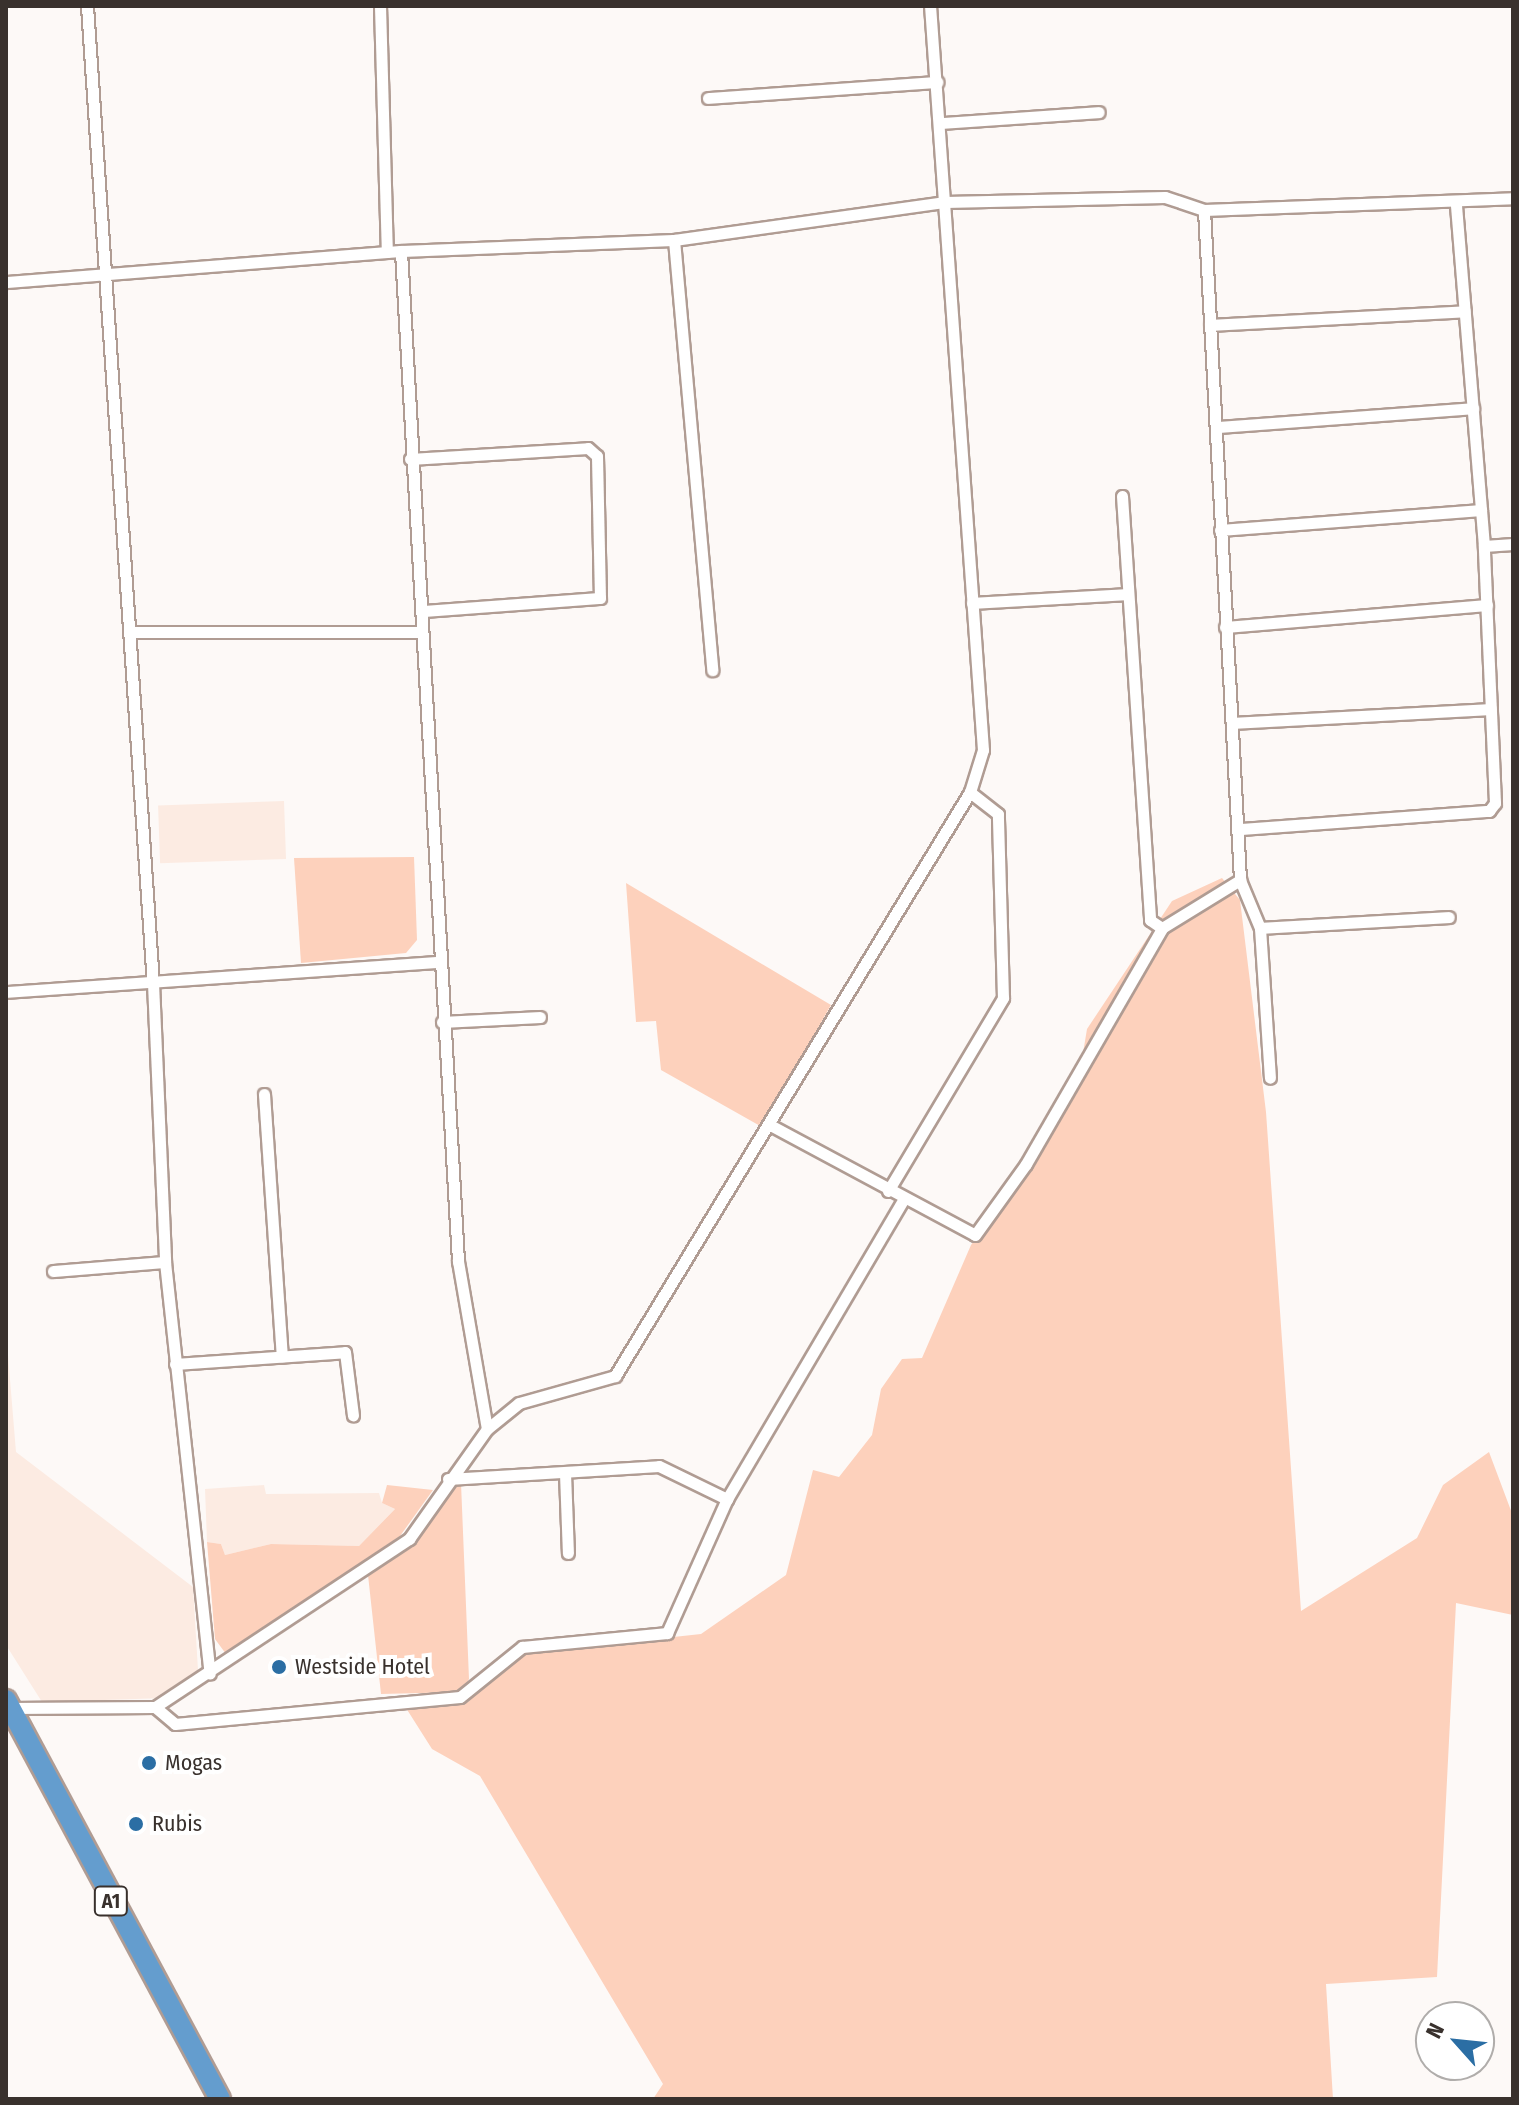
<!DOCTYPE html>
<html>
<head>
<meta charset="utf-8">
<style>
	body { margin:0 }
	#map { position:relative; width:1519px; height:2105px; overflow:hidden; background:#fdf9f7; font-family:"Fira Sans Condensed",sans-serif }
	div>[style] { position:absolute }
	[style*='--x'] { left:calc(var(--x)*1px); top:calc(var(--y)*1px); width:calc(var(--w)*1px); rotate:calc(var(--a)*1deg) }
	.built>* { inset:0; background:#fcebe2; transform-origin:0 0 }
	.green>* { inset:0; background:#fdd1bc }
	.roads { filter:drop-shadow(2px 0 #b09c93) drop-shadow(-2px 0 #b09c93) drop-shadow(0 2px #b09c93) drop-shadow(0 -2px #b09c93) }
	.street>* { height:11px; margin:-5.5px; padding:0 5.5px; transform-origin:5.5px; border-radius:5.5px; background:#fff }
	.highway>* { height:20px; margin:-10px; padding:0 10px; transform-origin:10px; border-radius:10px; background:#649dce }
	.dots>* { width:22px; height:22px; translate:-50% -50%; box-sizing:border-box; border:4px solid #fff; border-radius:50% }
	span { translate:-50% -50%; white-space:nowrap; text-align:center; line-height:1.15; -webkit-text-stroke:8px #fff; paint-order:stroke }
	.shield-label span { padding:2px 6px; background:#fff; border:2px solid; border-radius:6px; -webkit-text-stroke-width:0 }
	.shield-label { font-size:20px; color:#39312d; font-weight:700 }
	.poi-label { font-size:22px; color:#39312d }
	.left { translate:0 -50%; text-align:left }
	.frame { position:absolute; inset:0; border:8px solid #39312d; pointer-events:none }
	.north { position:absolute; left:1415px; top:2001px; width:80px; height:80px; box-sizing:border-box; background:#fff; border:2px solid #b0adab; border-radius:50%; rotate:297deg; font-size:22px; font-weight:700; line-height:32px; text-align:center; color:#39312d }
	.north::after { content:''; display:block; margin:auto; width:28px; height:36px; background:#2b6ea4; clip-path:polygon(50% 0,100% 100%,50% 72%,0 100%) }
</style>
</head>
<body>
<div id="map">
	<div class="built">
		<div style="left:284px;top:801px;width:58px;height:126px;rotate:88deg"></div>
		<div style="clip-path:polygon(6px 1331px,16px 1452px,193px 1587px,198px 1670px,166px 1698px,42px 1702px,6px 1645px)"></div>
		<div style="clip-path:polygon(264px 1485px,266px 1494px,379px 1493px,382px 1503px,395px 1509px,359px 1546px,271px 1544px,225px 1555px,221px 1544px,207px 1542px,205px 1489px)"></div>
	</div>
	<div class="green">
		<div style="clip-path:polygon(414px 857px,417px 940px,406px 953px,301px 963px,294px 858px)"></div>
		<div style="clip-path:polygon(1222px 878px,1240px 900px,1266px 1112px,1301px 1611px,1417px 1538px,1443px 1485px,1489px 1452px,1513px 1516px,1513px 1615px,1456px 1603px,1437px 1977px,1326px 1984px,1333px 2099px,653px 2099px,663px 2084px,480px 1776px,432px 1749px,406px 1708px,468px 1702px,518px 1654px,701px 1634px,786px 1575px,813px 1470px,839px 1477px,872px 1435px,881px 1389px,902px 1359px,922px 1358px,971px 1245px,1031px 1164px,1078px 1083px,1087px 1029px,1172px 901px)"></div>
		<div style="clip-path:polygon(626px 883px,831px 1005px,762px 1127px,661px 1070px,656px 1021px,636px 1022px)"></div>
		<div style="clip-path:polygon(461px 1483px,469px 1679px,462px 1692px,381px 1694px,368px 1575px,417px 1540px,449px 1484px)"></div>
		<div style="clip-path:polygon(387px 1485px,433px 1490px,395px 1543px,226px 1654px,215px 1639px,207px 1542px,221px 1544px,225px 1555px,271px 1544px,359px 1546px,395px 1509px,382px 1503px)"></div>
	</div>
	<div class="roads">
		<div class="street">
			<div style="--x:87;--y:6;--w:979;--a:86.14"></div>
			<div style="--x:153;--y:983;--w:279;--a:87.5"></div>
			<div style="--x:165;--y:1262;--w:414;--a:83.8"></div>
			<div style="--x:380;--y:6;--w:246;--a:88.4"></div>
			<div style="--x:708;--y:98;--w:230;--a:-4"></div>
			<div style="--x:942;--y:123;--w:157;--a:-4"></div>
			<div style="--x:1204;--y:210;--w:671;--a:86.92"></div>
			<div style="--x:1240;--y:880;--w:52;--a:67.4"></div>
			<div style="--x:1260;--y:928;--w:150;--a:86.2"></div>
			<div style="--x:674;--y:240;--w:432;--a:84.9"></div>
			<div style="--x:401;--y:251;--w:1012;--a:86.77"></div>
			<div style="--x:458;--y:1261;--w:170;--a:80.2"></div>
			<div style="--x:6;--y:282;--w:396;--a:-4.5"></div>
			<div style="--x:401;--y:251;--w:273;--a:-2.3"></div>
			<div style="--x:674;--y:240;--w:274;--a:-8"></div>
			<div style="--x:945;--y:202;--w:220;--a:-1.3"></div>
			<div style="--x:1165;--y:197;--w:41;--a:18.4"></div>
			<div style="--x:1204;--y:210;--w:309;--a:-2.2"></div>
			<div style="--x:1210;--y:325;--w:255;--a:-3.1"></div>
			<div style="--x:1217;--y:427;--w:257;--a:-4.2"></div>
			<div style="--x:410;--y:459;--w:178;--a:-3.5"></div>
			<div style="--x:588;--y:448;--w:12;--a:42"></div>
			<div style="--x:597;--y:456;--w:142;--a:88.8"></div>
			<div style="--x:600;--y:598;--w:178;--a:175.8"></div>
			<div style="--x:1122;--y:496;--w:425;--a:86.2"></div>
			<div style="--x:1150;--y:920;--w:14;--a:34"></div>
			<div style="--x:1220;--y:530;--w:262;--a:-4.4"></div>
			<div style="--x:1484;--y:546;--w:29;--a:-4"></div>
			<div style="--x:972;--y:603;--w:156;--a:-3.3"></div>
			<div style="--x:1225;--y:627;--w:263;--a:-4.8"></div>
			<div style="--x:129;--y:632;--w:292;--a:0"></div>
			<div style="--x:1232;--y:723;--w:259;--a:-3.1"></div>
			<div style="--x:1241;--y:829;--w:249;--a:-4.2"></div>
			<div style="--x:1489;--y:811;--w:10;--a:-53"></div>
			<div style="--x:1495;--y:803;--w:257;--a:-92.5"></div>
			<div style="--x:1484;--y:546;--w:344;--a:-94.7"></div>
			<div style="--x:1260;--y:928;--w:189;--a:-3.3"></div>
			<div style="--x:6;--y:992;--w:433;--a:-4"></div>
			<div style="--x:442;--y:1022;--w:98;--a:-2.9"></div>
			<div style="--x:264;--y:1094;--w:263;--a:86.1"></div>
			<div style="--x:772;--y:1126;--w:230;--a:28.2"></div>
			<div style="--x:975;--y:1235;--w:87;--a:-54.3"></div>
			<div style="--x:1026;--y:1164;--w:272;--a:-60"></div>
			<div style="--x:1162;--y:928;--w:92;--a:-31.6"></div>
			<div style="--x:888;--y:1191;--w:225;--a:-59.2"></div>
			<div style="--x:1003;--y:998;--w:184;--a:-91.6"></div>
			<div style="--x:998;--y:814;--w:36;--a:-142"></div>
			<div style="--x:53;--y:1271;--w:112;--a:-4.6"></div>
			<div style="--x:175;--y:1364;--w:170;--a:-4"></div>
			<div style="--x:345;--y:1352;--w:64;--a:82.8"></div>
			<div style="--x:565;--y:1473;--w:80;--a:87.9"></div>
			<div style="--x:448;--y:1479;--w:211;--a:-3.5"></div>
			<div style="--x:659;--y:1466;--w:76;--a:25.9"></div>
			<div style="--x:155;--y:1707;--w:26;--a:40"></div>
			<div style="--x:175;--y:1724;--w:286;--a:-5.4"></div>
			<div style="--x:460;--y:1697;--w:80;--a:-38.9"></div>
			<div style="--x:522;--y:1647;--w:146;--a:-5.5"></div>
			<div style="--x:667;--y:1633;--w:147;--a:-65.9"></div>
			<div style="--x:727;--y:1499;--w:347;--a:-59.5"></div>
			<div style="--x:10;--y:1708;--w:145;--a:-0.4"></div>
			<div style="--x:155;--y:1707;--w:305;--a:-33.5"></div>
			<div style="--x:409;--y:1539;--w:135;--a:-54.7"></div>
			<div style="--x:487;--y:1429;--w:41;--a:-39.1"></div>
			<div style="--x:519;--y:1403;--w:100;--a:-15.7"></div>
			<div style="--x:615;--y:1376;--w:683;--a:-58.71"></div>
			<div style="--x:970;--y:792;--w:44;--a:-72.8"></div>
			<div style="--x:983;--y:750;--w:746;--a:-94.07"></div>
		</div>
		<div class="highway">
			<div style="--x:6;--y:1700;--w:453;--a:61.8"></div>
		</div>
	</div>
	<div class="dots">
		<div style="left:279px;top:1667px;background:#2b6ea4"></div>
		<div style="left:149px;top:1763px;background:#2b6ea4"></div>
		<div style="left:136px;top:1824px;background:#2b6ea4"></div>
	</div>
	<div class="shield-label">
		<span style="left:111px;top:1901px">A1</span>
	</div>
	<div class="poi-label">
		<span class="left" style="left:295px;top:1667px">Westside Hotel</span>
		<span class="left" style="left:165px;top:1763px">Mogas</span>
		<span class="left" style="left:152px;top:1824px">Rubis</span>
	</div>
	<div class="frame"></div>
	<div class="north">N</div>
</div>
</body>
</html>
